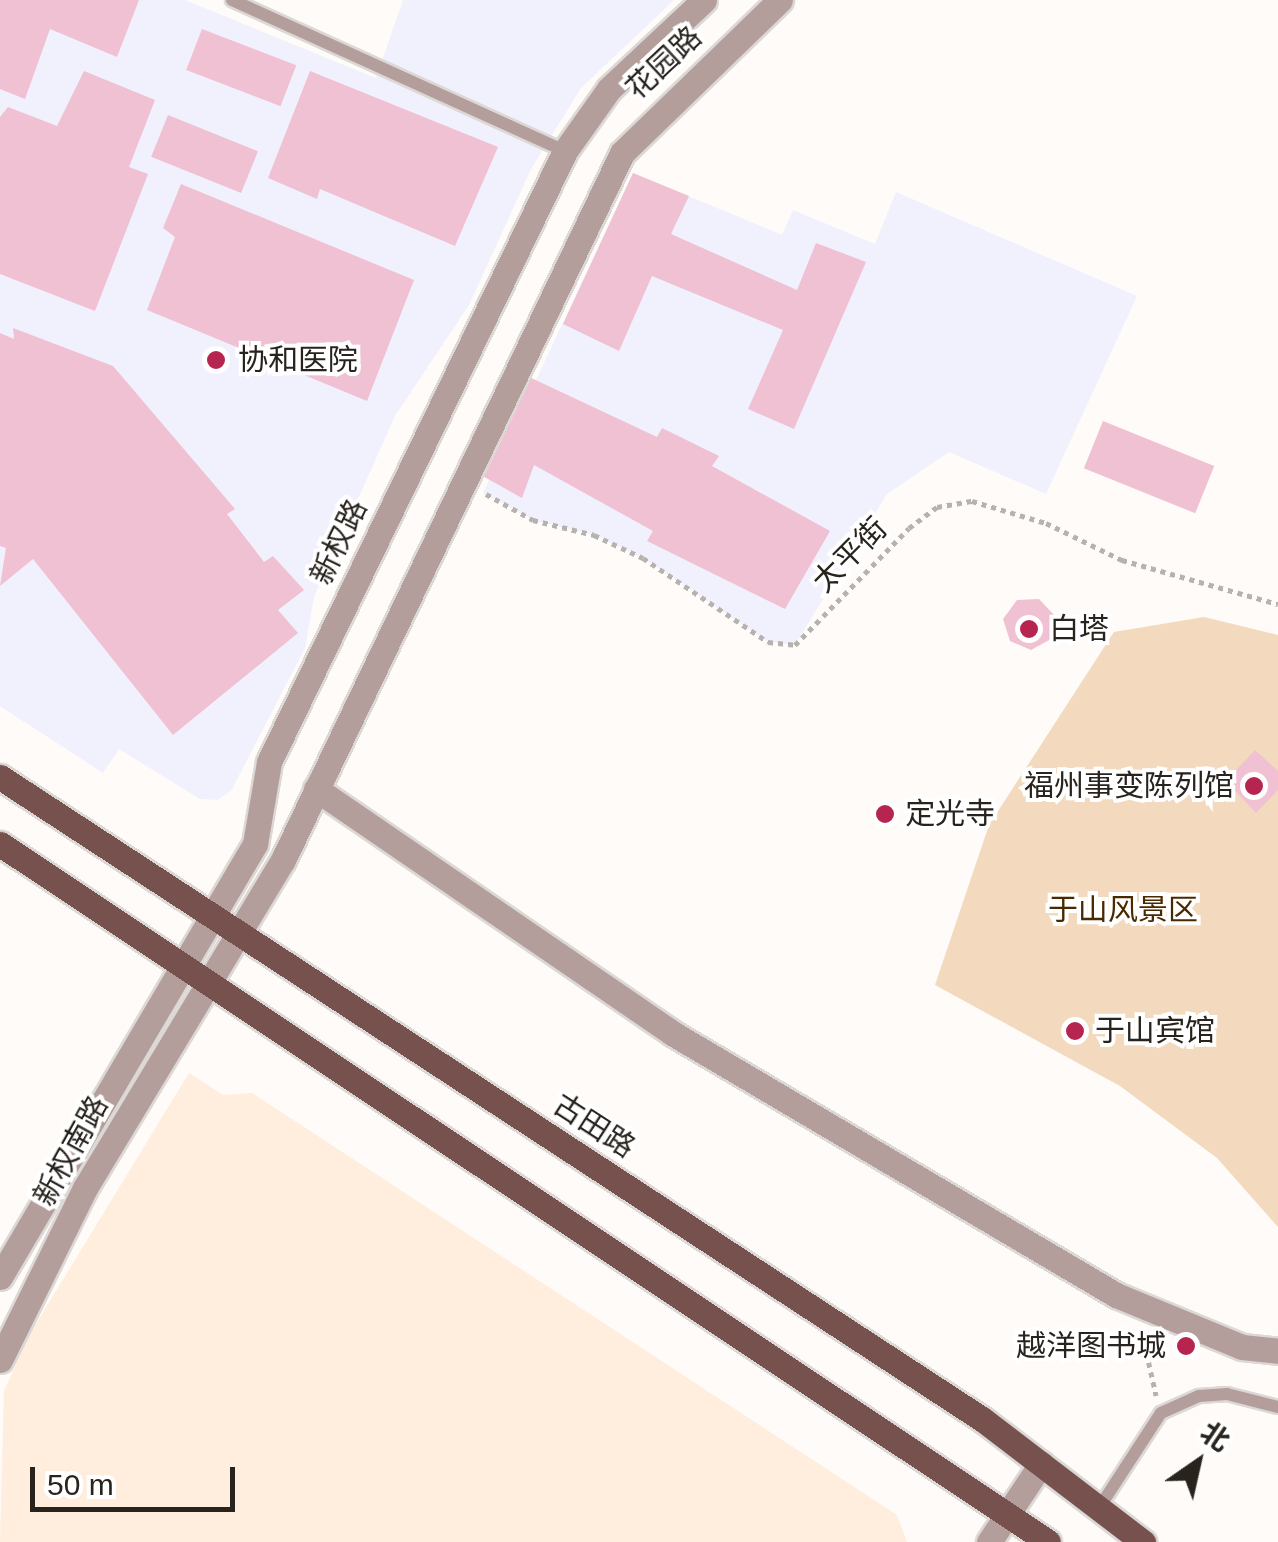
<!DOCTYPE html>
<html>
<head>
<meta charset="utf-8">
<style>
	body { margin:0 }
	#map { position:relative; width:1278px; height:1542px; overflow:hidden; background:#fefbf8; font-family:Helvetica,"Noto Sans SC",sans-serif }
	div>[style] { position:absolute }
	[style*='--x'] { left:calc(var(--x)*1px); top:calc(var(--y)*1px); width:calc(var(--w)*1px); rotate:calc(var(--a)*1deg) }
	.built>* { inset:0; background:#ffeede }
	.medical>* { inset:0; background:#f1f0fd }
	.green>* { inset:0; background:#f3d9be }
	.building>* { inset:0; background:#f0c1d3; transform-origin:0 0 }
	.path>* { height:5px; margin-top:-2.5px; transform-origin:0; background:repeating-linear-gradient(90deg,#b6b3af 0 5px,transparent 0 10px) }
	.roads { filter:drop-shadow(2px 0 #dcd8d5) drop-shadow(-2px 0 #dcd8d5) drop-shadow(0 2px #dcd8d5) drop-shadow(0 -2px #dcd8d5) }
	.service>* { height:12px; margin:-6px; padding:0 6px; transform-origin:6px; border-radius:6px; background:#b49e9b }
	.minor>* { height:25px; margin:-12.5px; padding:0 12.5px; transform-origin:12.5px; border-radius:12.5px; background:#b49e9b }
	.tertiary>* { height:25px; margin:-12.5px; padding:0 12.5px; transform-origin:12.5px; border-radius:12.5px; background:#b49e9b }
	.primary>* { height:25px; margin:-12.5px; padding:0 12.5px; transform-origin:12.5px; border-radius:12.5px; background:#76514e }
	.dots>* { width:28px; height:28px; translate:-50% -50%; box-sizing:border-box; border:5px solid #fff; border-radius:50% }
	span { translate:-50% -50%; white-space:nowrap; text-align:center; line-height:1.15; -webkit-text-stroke:8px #fff; paint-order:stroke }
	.street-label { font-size:30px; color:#28231d }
	.poi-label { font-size:30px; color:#28231d }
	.left { translate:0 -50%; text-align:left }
	.right { translate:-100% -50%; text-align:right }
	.park-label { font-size:30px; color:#492a00 }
	.north { position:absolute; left:1148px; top:1412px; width:100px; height:100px; -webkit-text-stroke:8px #fff; paint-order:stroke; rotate:34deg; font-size:28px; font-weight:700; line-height:40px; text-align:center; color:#28231d }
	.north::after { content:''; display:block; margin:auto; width:35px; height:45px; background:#28231d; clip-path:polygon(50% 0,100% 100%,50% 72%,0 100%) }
	.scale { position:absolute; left:30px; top:1467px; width:205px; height:45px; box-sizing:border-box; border:5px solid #28231d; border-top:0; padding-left:12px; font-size:30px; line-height:35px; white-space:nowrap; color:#28231d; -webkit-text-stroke:8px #fff; paint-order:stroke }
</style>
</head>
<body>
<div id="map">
	<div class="built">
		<div style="clip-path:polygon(189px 1073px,223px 1095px,252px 1093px,897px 1515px,907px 1542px,0 1542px,4px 1391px,28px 1337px)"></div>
	</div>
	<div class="medical">
		<div style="clip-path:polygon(0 0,185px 0,376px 78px,403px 0,674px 0,581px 88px,531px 169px,469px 305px,395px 416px,314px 597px,305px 648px,231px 791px,217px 800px,200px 799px,119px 749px,103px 773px,0 706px)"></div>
		<div style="clip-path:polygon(633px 173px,782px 235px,793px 210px,875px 244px,896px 192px,1137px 296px,1046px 494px,949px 452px,887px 494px,795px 645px,768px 642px,643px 558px,594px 535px,533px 520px,483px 493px)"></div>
	</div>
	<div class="green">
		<div style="clip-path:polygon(1204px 617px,1278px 635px,1278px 1227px,1217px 1158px,1120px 1086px,935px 985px,989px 825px,1114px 632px)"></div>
	</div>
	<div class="building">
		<div style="clip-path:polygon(0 0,139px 0,117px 57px,50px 29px,25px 99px,0 89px)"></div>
		<div style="left:202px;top:29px;width:101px;height:44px;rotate:21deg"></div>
		<div style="clip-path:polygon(84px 71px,155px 100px,129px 167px,148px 174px,95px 311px,0 274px,0 117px,8px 107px,57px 126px)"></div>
		<div style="clip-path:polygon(310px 71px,498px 147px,455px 246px,320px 189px,317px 199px,268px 178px)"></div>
		<div style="left:168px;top:115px;width:97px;height:45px;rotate:22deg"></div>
		<div style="clip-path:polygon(633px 173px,689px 196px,671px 234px,797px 290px,816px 243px,866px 262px,794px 429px,748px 409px,783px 330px,652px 276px,619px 351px,563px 324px)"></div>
		<div style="clip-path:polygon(181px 184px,414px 280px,367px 401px,147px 310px,175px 237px,163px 228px)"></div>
		<div style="clip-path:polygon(13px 328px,113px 366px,235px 509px,227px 514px,264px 562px,273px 556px,304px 590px,278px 610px,298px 633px,173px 735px,33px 559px,0 586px,6px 548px,0 546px,0 333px,14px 339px)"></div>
		<div style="clip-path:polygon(527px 376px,657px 437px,662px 428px,719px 456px,712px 466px,830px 531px,785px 609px,647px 541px,653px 531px,534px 465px,522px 498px,479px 474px)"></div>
		<div style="left:1103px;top:421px;width:120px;height:51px;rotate:22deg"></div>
		<div style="clip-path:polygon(1039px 599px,1055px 616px,1051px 639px,1031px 650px,1010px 641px,1003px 619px,1017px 600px)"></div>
		<div style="clip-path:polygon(1255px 750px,1278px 771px,1278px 790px,1256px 813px,1226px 781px)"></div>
	</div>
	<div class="path">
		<div style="--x:486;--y:494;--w:54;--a:29"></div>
		<div style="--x:533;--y:520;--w:63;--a:13.8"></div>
		<div style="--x:594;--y:535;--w:54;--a:25.1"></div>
		<div style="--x:643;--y:558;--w:151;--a:33.9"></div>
		<div style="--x:768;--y:642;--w:27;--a:6"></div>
		<div style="--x:795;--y:645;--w:163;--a:-45.7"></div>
		<div style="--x:909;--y:528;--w:35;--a:-37"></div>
		<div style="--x:937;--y:507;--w:36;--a:-10"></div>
		<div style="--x:972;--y:501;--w:77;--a:16.6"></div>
		<div style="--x:1046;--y:523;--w:85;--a:26"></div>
		<div style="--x:1122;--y:560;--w:162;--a:15.8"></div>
		<div style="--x:1142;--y:1333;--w:64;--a:77.3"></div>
	</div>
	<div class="roads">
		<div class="service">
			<div style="--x:232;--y:0;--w:366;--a:24.4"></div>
			<div style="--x:1099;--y:1508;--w:113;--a:-56.9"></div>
			<div style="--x:1161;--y:1413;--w:42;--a:-24.1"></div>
			<div style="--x:1199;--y:1396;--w:28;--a:-4"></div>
			<div style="--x:1227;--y:1394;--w:53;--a:14.3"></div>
		</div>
		<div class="minor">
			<div style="--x:316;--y:789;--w:432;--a:34.4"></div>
			<div style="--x:672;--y:1033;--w:516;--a:30.54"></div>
			<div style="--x:1116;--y:1295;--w:136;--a:22.4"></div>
			<div style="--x:1242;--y:1347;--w:36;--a:6"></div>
		</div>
		<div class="tertiary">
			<div style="--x:0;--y:1277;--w:503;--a:-59.51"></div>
			<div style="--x:255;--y:844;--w:83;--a:-80.3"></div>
			<div style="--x:269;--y:762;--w:679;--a:-64.15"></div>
			<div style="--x:565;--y:151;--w:76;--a:-54.6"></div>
			<div style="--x:609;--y:89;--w:130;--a:-43.1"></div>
			<div style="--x:0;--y:1360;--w:192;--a:-63.7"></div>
			<div style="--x:85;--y:1188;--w:383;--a:-58.9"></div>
			<div style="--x:283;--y:860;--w:784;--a:-64.38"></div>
			<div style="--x:622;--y:153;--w:220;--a:-44.1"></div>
			<div style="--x:989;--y:1542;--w:94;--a:-56.3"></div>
		</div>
		<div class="primary">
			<div style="--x:0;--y:777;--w:1173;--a:33.18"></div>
			<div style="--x:982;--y:1419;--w:203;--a:37.4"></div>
			<div style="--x:0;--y:844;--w:1259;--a:33.66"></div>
		</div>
	</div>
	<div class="dots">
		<div style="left:216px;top:360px;background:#b6254f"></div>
		<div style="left:1029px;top:629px;background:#b6254f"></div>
		<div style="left:1254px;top:786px;background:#b6254f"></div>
		<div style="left:885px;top:814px;background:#b6254f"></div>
		<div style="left:1075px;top:1031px;background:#b6254f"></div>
		<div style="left:1186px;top:1346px;background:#b6254f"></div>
	</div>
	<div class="street-label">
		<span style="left:664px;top:63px;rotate:-43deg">花园路</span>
		<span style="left:339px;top:542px;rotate:-64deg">新权路</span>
		<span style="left:850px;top:555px;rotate:-45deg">太平街</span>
		<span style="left:594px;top:1126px;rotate:33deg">古田路</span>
		<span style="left:71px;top:1151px;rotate:-61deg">新权南路</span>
	</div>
	<div class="poi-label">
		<span class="left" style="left:238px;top:360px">协和医院</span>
		<span class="left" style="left:1049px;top:629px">白塔</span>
		<span class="right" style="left:1234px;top:786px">福州事变陈列馆</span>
		<span class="left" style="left:905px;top:814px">定光寺</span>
		<span class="left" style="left:1095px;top:1031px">于山宾馆</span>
		<span class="right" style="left:1166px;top:1346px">越洋图书城</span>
	</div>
	<div class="park-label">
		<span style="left:1123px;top:910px">于山风景区</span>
	</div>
	<div class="north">北</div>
	<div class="scale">50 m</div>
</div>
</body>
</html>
